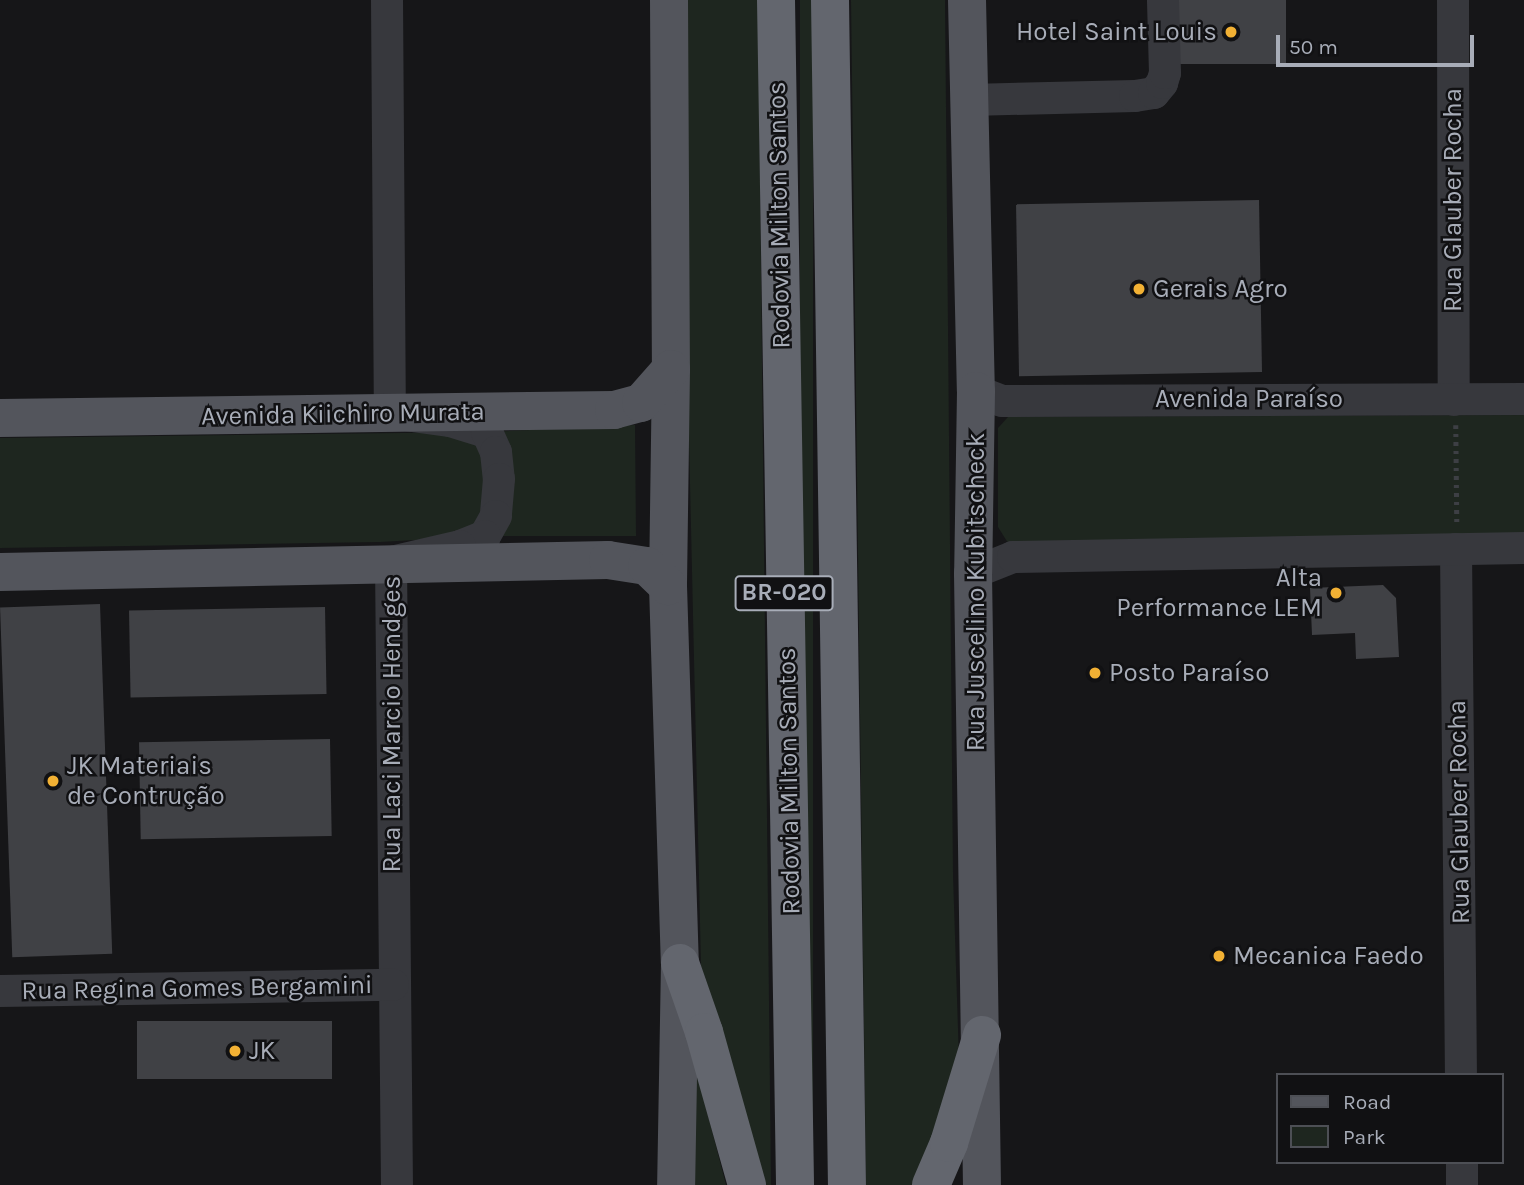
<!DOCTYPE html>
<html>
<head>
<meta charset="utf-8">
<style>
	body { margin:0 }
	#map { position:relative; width:1524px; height:1185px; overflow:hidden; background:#161618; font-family:Karla,sans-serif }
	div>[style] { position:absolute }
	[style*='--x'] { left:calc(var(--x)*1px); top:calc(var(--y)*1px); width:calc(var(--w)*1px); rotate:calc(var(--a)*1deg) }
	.green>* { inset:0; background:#1e261f; transform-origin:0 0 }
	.building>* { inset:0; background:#404145; transform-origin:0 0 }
	.path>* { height:4.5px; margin-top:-2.25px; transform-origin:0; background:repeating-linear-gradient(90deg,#3d3f44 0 3.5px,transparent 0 8.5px) }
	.minor>* { height:32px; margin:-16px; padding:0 16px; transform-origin:16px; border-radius:16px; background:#37383d }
	.major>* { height:38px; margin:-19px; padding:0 19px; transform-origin:19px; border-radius:19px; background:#53555c }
	.highway>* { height:38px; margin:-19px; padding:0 19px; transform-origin:19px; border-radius:19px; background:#63666e }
	.dots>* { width:19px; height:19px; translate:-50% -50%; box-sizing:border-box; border:4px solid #111113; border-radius:50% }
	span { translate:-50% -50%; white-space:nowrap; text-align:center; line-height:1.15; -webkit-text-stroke:5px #111113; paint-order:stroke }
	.shield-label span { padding:2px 5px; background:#111113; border:2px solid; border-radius:5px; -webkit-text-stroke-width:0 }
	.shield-label { font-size:24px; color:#a8adb8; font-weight:700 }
	.poi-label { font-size:26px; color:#a8adb8 }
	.right { translate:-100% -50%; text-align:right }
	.left { translate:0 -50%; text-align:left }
	.street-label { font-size:26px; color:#a8adb8 }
	.legend { position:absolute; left:1276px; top:1073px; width:228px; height:91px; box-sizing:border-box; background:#111113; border:2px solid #4d4f55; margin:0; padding:9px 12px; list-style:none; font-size:21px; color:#a8adb8 }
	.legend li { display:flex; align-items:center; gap:14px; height:35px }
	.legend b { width:35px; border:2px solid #4d4f55 }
	.scale { position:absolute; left:1276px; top:35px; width:198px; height:32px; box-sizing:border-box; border:4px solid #a8adb8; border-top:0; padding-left:9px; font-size:21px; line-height:24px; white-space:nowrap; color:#a8adb8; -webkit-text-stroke:5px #111113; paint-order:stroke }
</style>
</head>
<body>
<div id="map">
	<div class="green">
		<div style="clip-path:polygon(686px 0,758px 0,771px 1185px,759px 1185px,701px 966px,688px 395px)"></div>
		<div style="left:800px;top:0;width:13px;height:1185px"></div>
		<div style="clip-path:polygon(851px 0,945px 0,953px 875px,959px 1060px,917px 1185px,866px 1185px)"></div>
		<div style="clip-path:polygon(1524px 415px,1524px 534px,1008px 543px,998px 527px,998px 428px,1008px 417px)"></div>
		<div style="clip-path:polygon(635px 425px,636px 536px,485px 536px,380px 542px,0 548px,0 438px,487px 432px)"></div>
		<div style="clip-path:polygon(691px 1049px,726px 1185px,692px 1185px)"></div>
	</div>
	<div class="building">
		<div style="left:1172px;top:0;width:114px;height:64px"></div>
		<div style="left:1259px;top:200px;width:172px;height:243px;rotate:89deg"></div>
		<div style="clip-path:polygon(1383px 585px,1396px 598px,1399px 657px,1356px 659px,1355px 633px,1312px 635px,1310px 588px)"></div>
		<div style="left:100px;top:604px;width:350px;height:100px;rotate:88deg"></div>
		<div style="left:325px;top:607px;width:87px;height:196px;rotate:89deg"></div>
		<div style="left:330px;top:739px;width:97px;height:191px;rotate:89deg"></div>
		<div style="left:332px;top:1021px;width:58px;height:195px;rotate:90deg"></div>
	</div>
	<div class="path">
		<div style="--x:1456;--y:425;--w:97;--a:89.4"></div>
	</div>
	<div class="minor">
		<div style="--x:387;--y:0;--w:413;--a:89.6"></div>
		<div style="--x:390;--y:413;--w:61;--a:7.6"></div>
		<div style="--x:450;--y:421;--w:39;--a:17"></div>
		<div style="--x:487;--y:432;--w:22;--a:66"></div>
		<div style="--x:496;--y:452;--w:27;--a:84"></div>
		<div style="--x:499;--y:479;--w:37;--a:95"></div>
		<div style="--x:496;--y:516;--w:23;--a:119"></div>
		<div style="--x:485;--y:536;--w:27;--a:158"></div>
		<div style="--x:460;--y:546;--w:71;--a:166.9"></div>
		<div style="--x:391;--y:562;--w:623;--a:89.45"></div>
		<div style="--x:1453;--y:0;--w:400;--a:89.9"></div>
		<div style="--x:970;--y:100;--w:165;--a:-1.4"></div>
		<div style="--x:1135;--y:96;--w:19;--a:-9"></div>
		<div style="--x:1154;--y:93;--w:13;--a:-51"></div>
		<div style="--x:1162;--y:83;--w:10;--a:-73"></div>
		<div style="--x:1165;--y:73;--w:73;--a:-91.6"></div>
		<div style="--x:976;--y:391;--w:28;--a:21"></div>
		<div style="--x:1002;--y:401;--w:522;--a:-0.22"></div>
		<div style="--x:1456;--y:549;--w:526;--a:89.46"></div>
		<div style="--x:973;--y:573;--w:43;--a:-21.8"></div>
		<div style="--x:1013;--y:557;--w:511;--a:-1.01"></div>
		<div style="--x:0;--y:991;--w:393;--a:-0.9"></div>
		<div style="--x:1462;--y:1162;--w:23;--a:90"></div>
	</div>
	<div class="major">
		<div style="--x:669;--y:0;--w:369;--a:89.7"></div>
		<div style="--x:671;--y:369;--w:217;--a:90.8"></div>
		<div style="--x:668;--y:586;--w:377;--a:88.2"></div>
		<div style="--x:680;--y:963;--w:222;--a:91"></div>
		<div style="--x:967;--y:0;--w:391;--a:88.7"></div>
		<div style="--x:976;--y:391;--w:182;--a:90.9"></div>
		<div style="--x:973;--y:573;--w:612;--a:89.16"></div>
		<div style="--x:0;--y:418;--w:614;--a:-0.75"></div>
		<div style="--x:614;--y:410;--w:28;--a:-15"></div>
		<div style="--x:641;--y:403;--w:45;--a:-48.6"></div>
		<div style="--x:0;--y:572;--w:608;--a:-1.13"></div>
		<div style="--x:608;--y:560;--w:39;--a:9"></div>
		<div style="--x:647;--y:566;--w:29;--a:44"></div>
	</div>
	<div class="highway">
		<div style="--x:776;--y:0;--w:1185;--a:89.08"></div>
		<div style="--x:830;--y:0;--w:1185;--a:89.18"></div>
		<div style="--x:680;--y:963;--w:73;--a:70.8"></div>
		<div style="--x:704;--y:1032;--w:159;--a:74.3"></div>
		<div style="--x:931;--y:1185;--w:46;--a:-66.8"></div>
		<div style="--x:949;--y:1143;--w:113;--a:-73"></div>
	</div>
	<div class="dots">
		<div style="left:1231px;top:32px;background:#f2b134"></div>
		<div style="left:1139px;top:289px;background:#f2b134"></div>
		<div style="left:1336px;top:593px;background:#f2b134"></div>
		<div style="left:1095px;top:673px;background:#f2b134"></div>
		<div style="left:53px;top:781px;background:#f2b134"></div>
		<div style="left:1219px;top:956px;background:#f2b134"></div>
		<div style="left:235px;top:1051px;background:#f2b134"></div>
	</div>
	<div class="shield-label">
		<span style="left:784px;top:593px">BR-020</span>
	</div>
	<div class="poi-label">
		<span class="right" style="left:1217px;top:32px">Hotel Saint Louis</span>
		<span class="left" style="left:1153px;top:289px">Gerais Agro</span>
		<span class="right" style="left:1322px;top:593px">Alta<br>Performance LEM</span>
		<span class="left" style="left:1109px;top:673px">Posto Paraíso</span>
		<span class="left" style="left:67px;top:781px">JK Materiais<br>de Contrução</span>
		<span class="left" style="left:1233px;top:956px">Mecanica Faedo</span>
		<span class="left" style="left:249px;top:1051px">JK</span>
	</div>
	<div class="street-label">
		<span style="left:1453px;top:200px;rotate:-90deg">Rua Glauber Rocha</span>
		<span style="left:779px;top:215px;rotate:-91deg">Rodovia Milton Santos</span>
		<span style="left:1249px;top:399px">Avenida Paraíso</span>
		<span style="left:343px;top:414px;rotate:-1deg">Avenida Kiichiro Murata</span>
		<span style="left:976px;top:592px;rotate:-90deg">Rua Juscelino Kubitscheck</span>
		<span style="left:392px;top:724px;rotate:-90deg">Rua Laci Marcio Hendges</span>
		<span style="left:789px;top:781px;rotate:-91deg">Rodovia Milton Santos</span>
		<span style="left:1459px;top:812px;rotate:-91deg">Rua Glauber Rocha</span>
		<span style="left:197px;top:988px;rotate:-1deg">Rua Regina Gomes Bergamini</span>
	</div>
	<ul class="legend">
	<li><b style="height:9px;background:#53555c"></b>Road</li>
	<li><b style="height:19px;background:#1e261f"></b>Park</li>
	</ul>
	<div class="scale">50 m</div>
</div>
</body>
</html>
